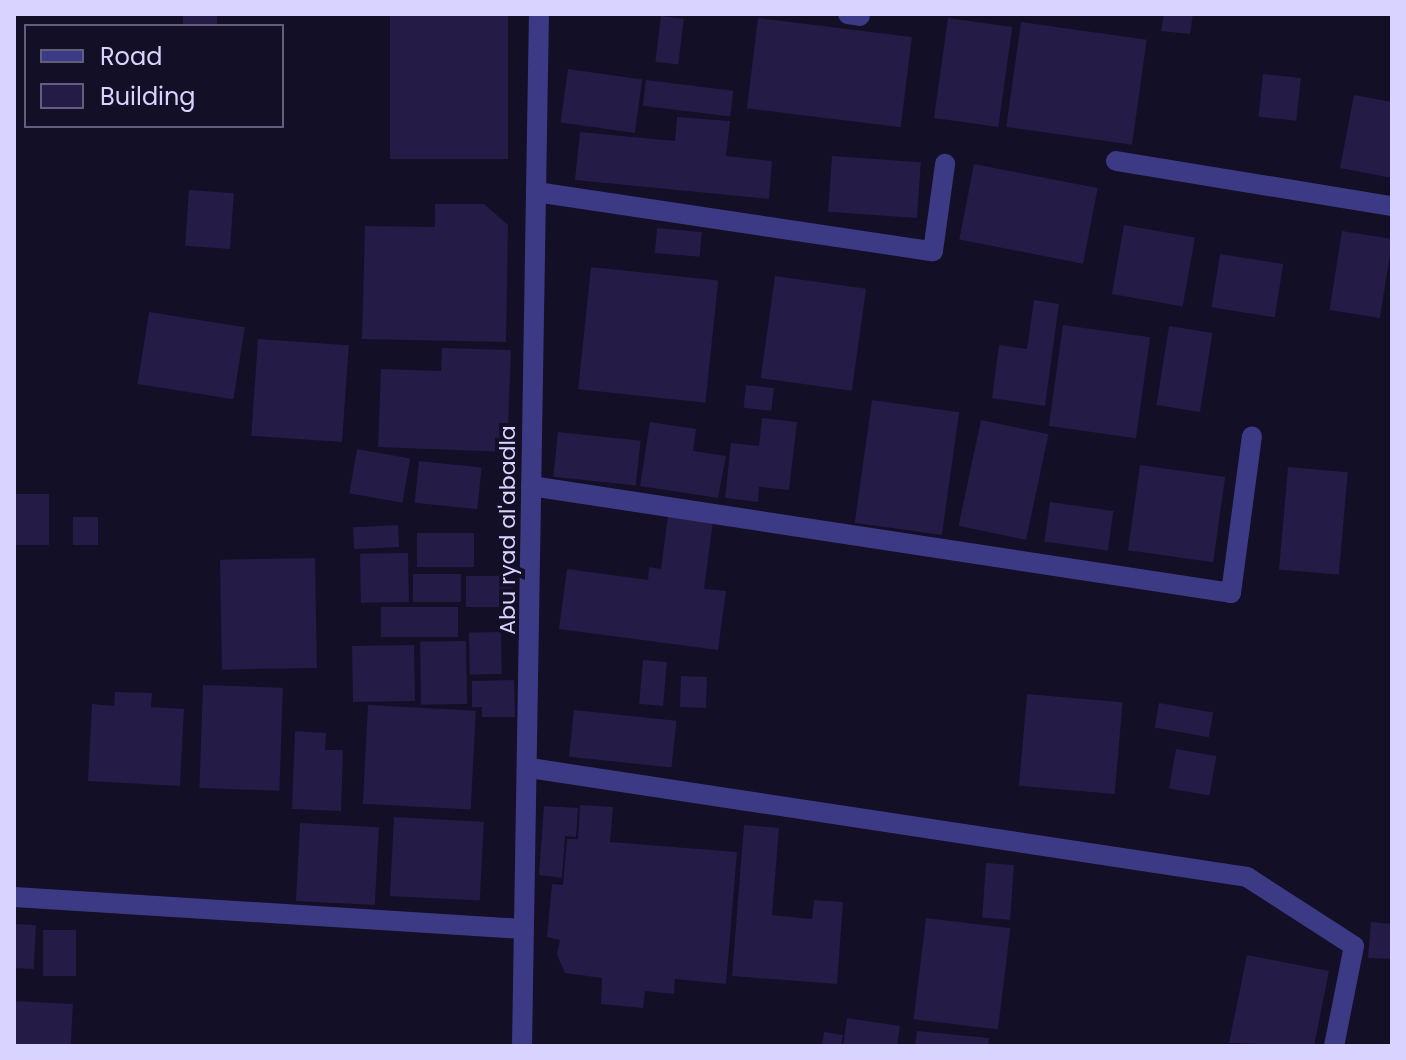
<!DOCTYPE html>
<html>
<head>
<meta charset="utf-8">
<style>
	body { margin:0 }
	#map { position:relative; width:1406px; height:1060px; overflow:hidden; background:#130f26; font-family:Poppins,sans-serif }
	div>[style] { position:absolute }
	[style*='--x'] { left:calc(var(--x)*1px); top:calc(var(--y)*1px); width:calc(var(--w)*1px); rotate:calc(var(--a)*1deg) }
	.building>* { inset:0; background:#241b47; transform-origin:0 0 }
	.minor>* { height:20px; margin:-10px; padding:0 10px; transform-origin:10px; border-radius:10px; background:#3d3a85 }
	span { translate:-50% -50%; white-space:nowrap; text-align:center; line-height:1.15; -webkit-text-stroke:8px #130f26; paint-order:stroke }
	.street-label { font-size:22px; color:#d9d4ff }
	.frame { position:absolute; inset:0; border:16px solid #d9d4ff; pointer-events:none }
	.legend { position:absolute; left:24px; top:24px; width:260px; height:104px; box-sizing:border-box; background:#130f26; border:2px solid #625e7d; margin:0; padding:10px 14px; list-style:none; font-size:24px; color:#d9d4ff }
	.legend li { display:flex; align-items:center; gap:16px; height:40px }
	.legend b { width:40px; border:2px solid #625e7d }
</style>
</head>
<body>
<div id="map">
	<div class="building">
		<div style="left:183px;top:14px;width:34px;height:12px"></div>
		<div style="left:390px;top:14px;width:118px;height:145px"></div>
		<div style="clip-path:polygon(1164px 14px,1193px 14px,1190px 34px,1161px 31px)"></div>
		<div style="left:661px;top:16px;width:23px;height:46px;rotate:7deg"></div>
		<div style="left:758px;top:18px;width:155px;height:91px;rotate:7deg"></div>
		<div style="left:948px;top:18px;width:65px;height:101px;rotate:8deg"></div>
		<div style="left:1021px;top:22px;width:127px;height:106px;rotate:8deg"></div>
		<div style="left:568px;top:69px;width:75px;height:54px;rotate:8deg"></div>
		<div style="left:1263px;top:74px;width:38px;height:43px;rotate:6deg"></div>
		<div style="left:646px;top:80px;width:88px;height:26px;rotate:7deg"></div>
		<div style="clip-path:polygon(1354px 95px,1392px 102px,1392px 178px,1340px 168px)"></div>
		<div style="clip-path:polygon(677px 117px,730px 121px,726px 156px,772px 161px,769px 199px,575px 180px,580px 132px,675px 141px)"></div>
		<div style="left:832px;top:156px;width:89px;height:56px;rotate:4deg"></div>
		<div style="left:974px;top:164px;width:126px;height:77px;rotate:11deg"></div>
		<div style="left:189px;top:190px;width:45px;height:56px;rotate:4deg"></div>
		<div style="clip-path:polygon(435px 204px,484px 204px,508px 225px,506px 342px,362px 339px,365px 226px,435px 227px)"></div>
		<div style="left:1124px;top:225px;width:72px;height:70px;rotate:10deg"></div>
		<div style="left:657px;top:228px;width:45px;height:25px;rotate:5deg"></div>
		<div style="left:1342px;top:231px;width:51px;height:80px;rotate:9deg"></div>
		<div style="left:1220px;top:254px;width:64px;height:54px;rotate:9deg"></div>
		<div style="left:591px;top:267px;width:128px;height:123px;rotate:6deg"></div>
		<div style="left:775px;top:276px;width:92px;height:103px;rotate:8deg"></div>
		<div style="clip-path:polygon(1034px 300px,1059px 304px,1045px 406px,992px 398px,999px 345px,1027px 349px)"></div>
		<div style="left:149px;top:312px;width:97px;height:73px;rotate:9deg"></div>
		<div style="left:1063px;top:325px;width:88px;height:102px;rotate:8deg"></div>
		<div style="left:1169px;top:326px;width:44px;height:80px;rotate:9deg"></div>
		<div style="left:258px;top:339px;width:91px;height:97px;rotate:4deg"></div>
		<div style="clip-path:polygon(442px 348px,511px 350px,507px 452px,378px 447px,381px 369px,441px 371px)"></div>
		<div style="left:746px;top:385px;width:28px;height:23px;rotate:6deg"></div>
		<div style="left:872px;top:400px;width:88px;height:124px;rotate:8deg"></div>
		<div style="clip-path:polygon(762px 418px,797px 422px,789px 490px,759px 487px,758px 502px,725px 498px,731px 443px,759px 446px)"></div>
		<div style="left:981px;top:420px;width:69px;height:108px;rotate:12deg"></div>
		<div style="clip-path:polygon(650px 422px,696px 429px,693px 451px,726px 456px,718px 498px,640px 486px)"></div>
		<div style="left:558px;top:432px;width:83px;height:45px;rotate:6deg"></div>
		<div style="left:357px;top:449px;width:54px;height:45px;rotate:10deg"></div>
		<div style="left:419px;top:461px;width:63px;height:42px;rotate:6deg"></div>
		<div style="left:1140px;top:465px;width:86px;height:86px;rotate:8deg"></div>
		<div style="left:1288px;top:467px;width:60px;height:103px;rotate:5deg"></div>
		<div style="left:14px;top:494px;width:35px;height:51px"></div>
		<div style="left:1050px;top:502px;width:64px;height:40px;rotate:8deg"></div>
		<div style="clip-path:polygon(668px 515px,713px 521px,704px 589px,726px 591px,718px 650px,559px 629px,567px 569px,648px 580px,649px 567px,661px 569px)"></div>
		<div style="left:73px;top:517px;width:25px;height:28px"></div>
		<div style="left:398px;top:525px;width:22px;height:45px;rotate:87deg"></div>
		<div style="left:417px;top:533px;width:57px;height:34px"></div>
		<div style="left:408px;top:553px;width:49px;height:48px;rotate:89deg"></div>
		<div style="left:315px;top:558px;width:110px;height:95px;rotate:89deg"></div>
		<div style="left:461px;top:574px;width:28px;height:48px;rotate:90deg"></div>
		<div style="left:466px;top:576px;width:47px;height:31px"></div>
		<div style="left:458px;top:607px;width:30px;height:77px;rotate:90deg"></div>
		<div style="left:501px;top:632px;width:42px;height:32px;rotate:89deg"></div>
		<div style="left:466px;top:641px;width:63px;height:46px;rotate:89deg"></div>
		<div style="left:414px;top:645px;width:56px;height:62px;rotate:89deg"></div>
		<div style="left:643px;top:660px;width:24px;height:44px;rotate:5deg"></div>
		<div style="left:681px;top:676px;width:26px;height:31px;rotate:2deg"></div>
		<div style="clip-path:polygon(514px 680px,515px 717px,482px 717px,482px 707px,472px 707px,472px 681px)"></div>
		<div style="left:203px;top:685px;width:80px;height:103px;rotate:2deg"></div>
		<div style="clip-path:polygon(115px 692px,152px 693px,151px 707px,184px 709px,180px 786px,88px 781px,92px 704px,114px 706px)"></div>
		<div style="left:1027px;top:694px;width:96px;height:92px;rotate:5deg"></div>
		<div style="left:1159px;top:703px;width:55px;height:25px;rotate:10deg"></div>
		<div style="left:368px;top:705px;width:108px;height:99px;rotate:3deg"></div>
		<div style="left:574px;top:710px;width:103px;height:47px;rotate:6deg"></div>
		<div style="clip-path:polygon(295px 731px,326px 733px,325px 750px,343px 750px,341px 811px,292px 809px)"></div>
		<div style="left:1176px;top:749px;width:41px;height:40px;rotate:10deg"></div>
		<div style="clip-path:polygon(580px 805px,613px 807px,610px 842px,737px 852px,726px 984px,675px 979px,674px 994px,645px 991px,643px 1008px,601px 1004px,602px 978px,565px 973px,557px 954px,560px 940px,547px 937px,552px 884px,563px 885px,567px 839px,578px 839px)"></div>
		<div style="clip-path:polygon(544px 806px,578px 808px,576px 837px,565px 836px,562px 878px,539px 875px)"></div>
		<div style="left:394px;top:817px;width:90px;height:79px;rotate:3deg"></div>
		<div style="left:300px;top:823px;width:79px;height:78px;rotate:3deg"></div>
		<div style="clip-path:polygon(744px 825px,779px 828px,772px 915px,812px 919px,814px 900px,843px 902px,837px 984px,732px 976px)"></div>
		<div style="left:986px;top:863px;width:28px;height:55px;rotate:4deg"></div>
		<div style="left:926px;top:918px;width:85px;height:102px;rotate:7deg"></div>
		<div style="clip-path:polygon(1371px 922px,1392px 924px,1392px 959px,1368px 958px)"></div>
		<div style="left:14px;top:924px;width:22px;height:44px;rotate:3deg"></div>
		<div style="left:43px;top:930px;width:33px;height:46px"></div>
		<div style="clip-path:polygon(1247px 955px,1329px 971px,1314px 1046px,1229px 1043px)"></div>
		<div style="left:14px;top:1001px;width:59px;height:45px;rotate:3deg"></div>
		<div style="clip-path:polygon(847px 1018px,900px 1026px,897px 1046px,843px 1046px)"></div>
		<div style="clip-path:polygon(917px 1031px,989px 1038px,988px 1046px,915px 1046px)"></div>
		<div style="clip-path:polygon(824px 1032px,843px 1035px,841px 1046px,822px 1046px)"></div>
	</div>
	<div class="minor">
		<div style="--x:848;--y:14;--w:12;--a:9"></div>
		<div style="--x:1116;--y:161;--w:280;--a:9.3"></div>
		<div style="--x:536;--y:192;--w:401;--a:8.5"></div>
		<div style="--x:933;--y:251;--w:88;--a:-82.1"></div>
		<div style="--x:531;--y:486;--w:708;--a:8.69"></div>
		<div style="--x:1231;--y:593;--w:158;--a:-82.4"></div>
		<div style="--x:530;--y:768;--w:725;--a:8.64"></div>
		<div style="--x:1247;--y:877;--w:127;--a:32.8"></div>
		<div style="--x:1354;--y:946;--w:102;--a:101.3"></div>
		<div style="--x:14;--y:897;--w:510;--a:3.6"></div>
		<div style="--x:522;--y:1046;--w:1032;--a:-89.06"></div>
	</div>
	<div class="street-label">
		<span style="left:508px;top:530px;rotate:-90deg">Abu ryad al'abadla</span>
	</div>
	<div class="frame"></div>
	<ul class="legend">
	<li><b style="height:10px;background:#3d3a85"></b>Road</li>
	<li><b style="height:22px;background:#241b47"></b>Building</li>
	</ul>
</div>
</body>
</html>
